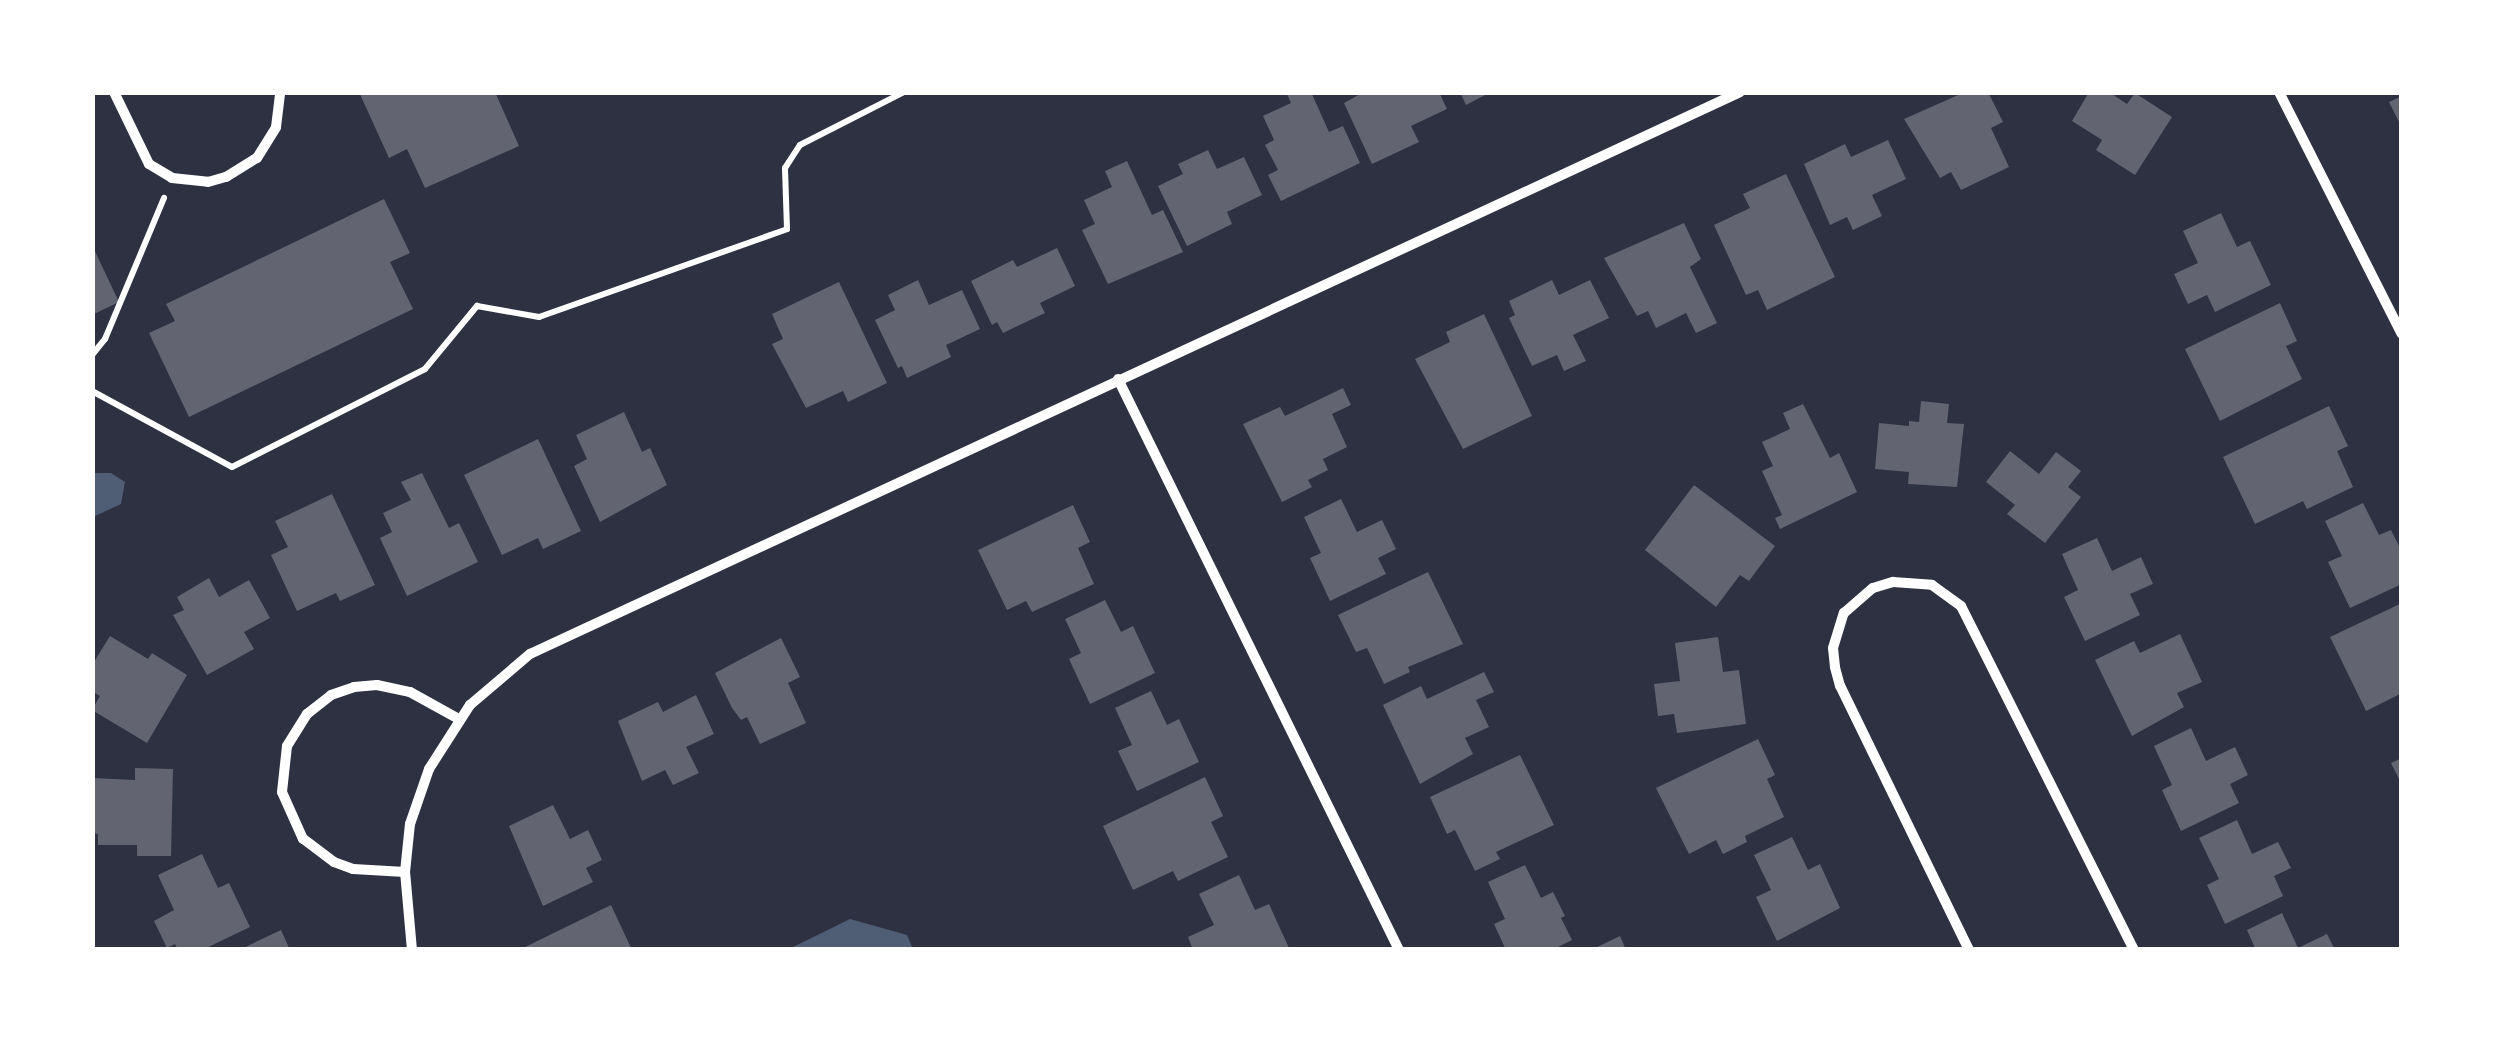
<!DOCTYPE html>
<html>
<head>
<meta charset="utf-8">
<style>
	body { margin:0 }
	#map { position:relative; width:2494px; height:1042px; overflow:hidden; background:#2d3142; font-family:Arial,sans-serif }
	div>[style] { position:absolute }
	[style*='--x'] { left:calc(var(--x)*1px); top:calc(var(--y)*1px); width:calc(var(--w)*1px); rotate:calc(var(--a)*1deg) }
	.water>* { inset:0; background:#4f5d75 }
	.building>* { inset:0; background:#626471 }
	.path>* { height:6px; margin:-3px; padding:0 3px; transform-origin:3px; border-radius:3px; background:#fff }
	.minor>* { height:10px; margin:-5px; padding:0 5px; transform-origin:5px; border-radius:5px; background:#fff }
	span { translate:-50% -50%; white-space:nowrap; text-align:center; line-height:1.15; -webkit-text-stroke:8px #fff; paint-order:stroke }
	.frame { position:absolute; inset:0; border:95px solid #fff; pointer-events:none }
</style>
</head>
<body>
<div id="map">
	<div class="water">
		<div style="clip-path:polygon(92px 473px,111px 473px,125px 482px,121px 504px,93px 517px)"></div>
		<div style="clip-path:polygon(850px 919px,907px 935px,913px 949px,789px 949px)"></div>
	</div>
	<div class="building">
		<div style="clip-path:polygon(359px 92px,495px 92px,519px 146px,425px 188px,407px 149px,389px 158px)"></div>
		<div style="clip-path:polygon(1286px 92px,1311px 92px,1329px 132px,1343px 126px,1360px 163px,1281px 201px,1268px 175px,1278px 170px,1265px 145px,1274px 140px,1263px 116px,1291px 103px)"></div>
		<div style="clip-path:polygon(1364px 92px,1439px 92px,1447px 109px,1411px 126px,1419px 142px,1372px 164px,1344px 103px)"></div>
		<div style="clip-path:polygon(1460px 92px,1491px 92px,1466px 105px)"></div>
		<div style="clip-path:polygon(1965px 92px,1988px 92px,2003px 122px,1991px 128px,2009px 167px,1961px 190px,1951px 172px,1940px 178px,1904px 119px)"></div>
		<div style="clip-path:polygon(2089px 92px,2109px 92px,2127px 104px,2135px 93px,2172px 117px,2135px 175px,2096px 150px,2102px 140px,2072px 121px)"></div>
		<div style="clip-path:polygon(2402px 96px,2402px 128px,2389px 102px)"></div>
		<div style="clip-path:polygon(1888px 140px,1906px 179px,1872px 195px,1882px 216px,1853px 230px,1847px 217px,1830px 225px,1804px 164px,1845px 144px,1851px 157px)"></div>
		<div style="clip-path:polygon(1208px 150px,1217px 169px,1244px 157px,1262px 195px,1227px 212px,1232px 224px,1187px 246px,1158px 186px,1183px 174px,1178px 164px)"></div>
		<div style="clip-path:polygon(1127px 161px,1152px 215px,1163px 210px,1183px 252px,1108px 284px,1082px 230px,1095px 224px,1084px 200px,1112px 187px,1105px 171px)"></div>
		<div style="clip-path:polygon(1786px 174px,1835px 277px,1767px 310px,1758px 290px,1746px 295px,1714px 225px,1750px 208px,1743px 194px)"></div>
		<div style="clip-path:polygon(384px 199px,410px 253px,390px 262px,413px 309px,189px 417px,149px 333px,175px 321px,166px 304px)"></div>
		<div style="clip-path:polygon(2221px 213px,2237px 247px,2250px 241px,2271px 285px,2215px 312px,2207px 295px,2188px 304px,2174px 274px,2198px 263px,2183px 231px)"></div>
		<div style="clip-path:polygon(1684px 223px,1701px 259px,1690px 267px,1717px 323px,1696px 333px,1686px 313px,1656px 328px,1648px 311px,1637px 316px,1604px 258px)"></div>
		<div style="clip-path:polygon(92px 245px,119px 302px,92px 315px)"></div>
		<div style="clip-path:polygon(1057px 248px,1075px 286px,1040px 303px,1045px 313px,1003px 333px,997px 322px,992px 325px,971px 281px,1013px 260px,1017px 267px)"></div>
		<div style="clip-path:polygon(918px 280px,929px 305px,962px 290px,980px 329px,946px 345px,951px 357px,907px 378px,902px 366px,898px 368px,875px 320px,895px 310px,888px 295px)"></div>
		<div style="clip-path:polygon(1552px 280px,1559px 295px,1590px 280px,1609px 318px,1573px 335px,1586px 361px,1564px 371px,1557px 355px,1532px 366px,1509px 318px,1515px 315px,1509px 301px)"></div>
		<div style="clip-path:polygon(839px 282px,887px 383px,848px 402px,843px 391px,806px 408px,772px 344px,783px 339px,772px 314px)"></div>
		<div style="clip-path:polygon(2280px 303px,2297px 341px,2286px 346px,2302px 379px,2220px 421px,2185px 349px)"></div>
		<div style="clip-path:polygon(1484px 314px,1532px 416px,1463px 449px,1415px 359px,1450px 342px,1446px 332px)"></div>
		<div style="clip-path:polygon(1343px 388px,1351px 405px,1332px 414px,1347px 447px,1323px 459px,1328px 470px,1308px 480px,1312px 487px,1282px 502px,1243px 424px,1280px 407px,1285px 416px)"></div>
		<div style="clip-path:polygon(1921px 401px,1949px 404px,1947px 423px,1964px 424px,1957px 487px,1908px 484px,1909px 472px,1875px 469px,1879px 423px,1909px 426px,1909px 421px,1919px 422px)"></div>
		<div style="clip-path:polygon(1803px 404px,1830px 458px,1839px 453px,1857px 492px,1780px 529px,1775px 518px,1782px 515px,1762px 471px,1773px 466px,1762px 442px,1790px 429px,1783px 413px)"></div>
		<div style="clip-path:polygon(2329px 406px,2348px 446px,2337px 451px,2353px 487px,2307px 509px,2303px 501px,2255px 524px,2223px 457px)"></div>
		<div style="clip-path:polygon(624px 412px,642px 452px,650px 448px,667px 485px,600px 522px,574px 466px,587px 459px,576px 435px)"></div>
		<div style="clip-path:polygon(538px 439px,581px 531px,543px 549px,538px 538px,502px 555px,464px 475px)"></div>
		<div style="clip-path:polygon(2010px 451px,2039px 474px,2056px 452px,2081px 471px,2068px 487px,2081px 497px,2045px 543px,2007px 514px,2015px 505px,1986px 482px)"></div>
		<div style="clip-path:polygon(422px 473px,449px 528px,459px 523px,478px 562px,407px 596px,380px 538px,392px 532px,383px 513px,411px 500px,401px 482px)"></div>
		<div style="clip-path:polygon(1694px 485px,1775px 546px,1749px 581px,1740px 575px,1716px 607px,1645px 550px)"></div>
		<div style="clip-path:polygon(332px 494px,375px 585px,340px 601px,336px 593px,297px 611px,271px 555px,288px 547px,275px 521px)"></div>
		<div style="clip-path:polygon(1341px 499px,1357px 532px,1382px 520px,1396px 549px,1378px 558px,1386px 574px,1330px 601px,1310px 558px,1321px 553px,1304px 517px)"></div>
		<div style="clip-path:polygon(2363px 503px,2379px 535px,2391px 530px,2402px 552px,2402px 584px,2350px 608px,2328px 562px,2342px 556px,2325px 521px)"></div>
		<div style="clip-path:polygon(1073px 505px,1090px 542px,1078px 548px,1094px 584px,1032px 612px,1026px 601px,1007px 610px,978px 550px)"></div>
		<div style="clip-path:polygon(2097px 538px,2112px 571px,2141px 557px,2153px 584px,2130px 594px,2140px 615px,2085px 641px,2064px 597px,2078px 590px,2062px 554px)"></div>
		<div style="clip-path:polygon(1428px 572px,1463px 644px,1408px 667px,1410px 672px,1384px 684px,1367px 648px,1356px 652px,1338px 615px)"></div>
		<div style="clip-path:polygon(209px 578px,219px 597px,249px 580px,270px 618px,244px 632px,254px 649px,207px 675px,173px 615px,184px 610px,177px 597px)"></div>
		<div style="clip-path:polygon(1105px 600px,1121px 632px,1133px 626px,1155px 673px,1090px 704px,1069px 659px,1081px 653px,1065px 619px)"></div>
		<div style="clip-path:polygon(2402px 603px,2402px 693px,2366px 711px,2330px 637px)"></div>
		<div style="clip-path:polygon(2180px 634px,2202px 682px,2177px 693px,2184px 707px,2132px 736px,2095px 660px,2134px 641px,2140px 653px)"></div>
		<div style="clip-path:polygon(110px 636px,148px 659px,152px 653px,187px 675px,147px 743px,92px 710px,100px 696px,92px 691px,92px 665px)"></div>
		<div style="clip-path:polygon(1718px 637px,1723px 672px,1739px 670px,1746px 724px,1677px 733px,1674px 714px,1658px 716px,1654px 684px,1680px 681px,1675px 643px)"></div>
		<div style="clip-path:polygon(781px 638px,800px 677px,788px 683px,806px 723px,760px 744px,747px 717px,741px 720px,732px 708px,715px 673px)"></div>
		<div style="clip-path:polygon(1484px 672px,1494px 692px,1476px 700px,1489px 727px,1465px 738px,1473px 754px,1420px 784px,1383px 705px,1421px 686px,1427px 699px)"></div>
		<div style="clip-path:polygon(1151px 691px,1167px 725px,1179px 719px,1199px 762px,1137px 791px,1118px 751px,1132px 745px,1115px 708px)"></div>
		<div style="clip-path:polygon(696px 695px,714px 734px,686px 747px,699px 773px,673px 785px,665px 770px,642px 781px,618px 721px,658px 702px,663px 712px)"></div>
		<div style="clip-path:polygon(2191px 728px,2206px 761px,2235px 747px,2248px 775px,2230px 784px,2239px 803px,2181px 831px,2162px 790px,2172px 785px,2154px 746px)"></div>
		<div style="clip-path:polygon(1758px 739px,1775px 775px,1767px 779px,1784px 817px,1745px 836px,1747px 842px,1723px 854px,1716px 840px,1689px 854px,1656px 788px)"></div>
		<div style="clip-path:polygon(1520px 755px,1554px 825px,1496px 852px,1500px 859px,1475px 871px,1455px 830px,1447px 834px,1430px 797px)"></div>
		<div style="clip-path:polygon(2402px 758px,2402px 785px,2391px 763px)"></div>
		<div style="clip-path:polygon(135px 768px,173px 769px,171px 856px,137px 856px,137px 845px,98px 845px,98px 834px,92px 833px,92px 778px,135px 780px)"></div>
		<div style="clip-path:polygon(1205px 777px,1223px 816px,1211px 822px,1228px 857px,1178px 881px,1173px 871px,1133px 890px,1103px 826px)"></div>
		<div style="clip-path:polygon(553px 805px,570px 839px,588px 830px,602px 860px,586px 868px,593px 882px,543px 906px,509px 826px)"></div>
		<div style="clip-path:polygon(2237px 820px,2252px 854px,2278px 842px,2291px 868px,2274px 876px,2283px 896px,2225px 924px,2207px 885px,2219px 879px,2199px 838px)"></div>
		<div style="clip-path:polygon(1792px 837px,1808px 870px,1820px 864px,1840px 908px,1777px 941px,1756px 897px,1771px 890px,1754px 855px)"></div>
		<div style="clip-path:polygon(202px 854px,218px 888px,229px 883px,250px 927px,202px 950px,178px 950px,175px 944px,167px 948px,154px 921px,174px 910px,158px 875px)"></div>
		<div style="clip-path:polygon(1525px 865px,1541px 898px,1553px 892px,1565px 916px,1561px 918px,1572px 940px,1552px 950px,1506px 950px,1494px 924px,1505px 919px,1488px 882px)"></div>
		<div style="clip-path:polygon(1239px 875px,1255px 910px,1269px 904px,1289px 948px,1193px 950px,1188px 937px,1214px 925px,1199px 894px)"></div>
		<div style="clip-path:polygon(611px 905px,632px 950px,519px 950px)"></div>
		<div style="clip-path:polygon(2282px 913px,2298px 948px,2327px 934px,2335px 950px,2256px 950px,2247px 930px)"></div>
		<div style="clip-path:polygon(281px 930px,290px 950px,239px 950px)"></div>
		<div style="clip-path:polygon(1620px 936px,1626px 950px,1591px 950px)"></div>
	</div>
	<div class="path">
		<div style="--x:92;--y:355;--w:21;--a:-51"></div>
		<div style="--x:105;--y:339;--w:153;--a:-67.3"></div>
		<div style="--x:92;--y:391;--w:159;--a:28.5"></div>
		<div style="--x:232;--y:467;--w:216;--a:-26.9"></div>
		<div style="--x:425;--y:369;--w:82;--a:-50.5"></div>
		<div style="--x:477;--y:306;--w:63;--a:10.1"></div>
		<div style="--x:539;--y:317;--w:263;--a:-19.5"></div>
		<div style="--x:787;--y:229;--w:61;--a:-91.9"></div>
		<div style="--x:785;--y:168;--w:27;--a:-57"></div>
		<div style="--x:800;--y:145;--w:117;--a:-27"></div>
	</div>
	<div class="minor">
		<div style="--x:114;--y:92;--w:80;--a:64.1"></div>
		<div style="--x:149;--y:164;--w:27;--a:31"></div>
		<div style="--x:172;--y:178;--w:36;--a:6"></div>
		<div style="--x:208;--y:182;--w:19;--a:-16"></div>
		<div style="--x:226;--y:177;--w:36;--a:-32"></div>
		<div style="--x:257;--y:158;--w:36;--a:-58"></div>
		<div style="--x:276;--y:127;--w:35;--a:-83"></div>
		<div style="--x:2279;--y:92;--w:271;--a:63.1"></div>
		<div style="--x:1118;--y:379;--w:636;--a:63.8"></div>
		<div style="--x:405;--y:872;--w:52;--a:-176.7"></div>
		<div style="--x:353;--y:869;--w:20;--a:-160"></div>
		<div style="--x:334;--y:862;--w:39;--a:-143"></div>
		<div style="--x:303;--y:839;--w:51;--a:-114.1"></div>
		<div style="--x:282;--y:792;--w:46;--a:-83.8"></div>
		<div style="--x:287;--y:746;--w:38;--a:-58"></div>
		<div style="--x:307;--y:714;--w:31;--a:-38"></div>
		<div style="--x:331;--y:695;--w:24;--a:-19"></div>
		<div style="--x:354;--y:687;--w:23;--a:-5"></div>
		<div style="--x:377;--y:685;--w:34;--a:12"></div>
		<div style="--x:410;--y:692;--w:56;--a:28.9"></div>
		<div style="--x:412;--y:950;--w:78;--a:-95.1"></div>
		<div style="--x:405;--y:872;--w:48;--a:-84.1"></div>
		<div style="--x:410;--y:824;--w:58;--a:-70.9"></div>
		<div style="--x:429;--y:769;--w:76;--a:-57.4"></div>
		<div style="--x:470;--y:705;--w:79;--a:-40.4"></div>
		<div style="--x:530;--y:654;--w:1334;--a:-24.91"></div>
		<div style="--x:1969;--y:950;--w:294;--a:-116"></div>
		<div style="--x:1840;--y:686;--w:20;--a:-105"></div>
		<div style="--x:1835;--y:667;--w:19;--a:-96"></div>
		<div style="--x:1833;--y:648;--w:37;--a:-73"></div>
		<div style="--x:1844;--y:613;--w:38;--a:-41"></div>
		<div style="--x:1873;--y:588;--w:21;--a:-17"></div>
		<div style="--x:1893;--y:582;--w:39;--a:4"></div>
		<div style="--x:1932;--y:585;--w:36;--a:36"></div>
		<div style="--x:1961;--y:606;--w:385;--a:63.3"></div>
	</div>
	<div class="frame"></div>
</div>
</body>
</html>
